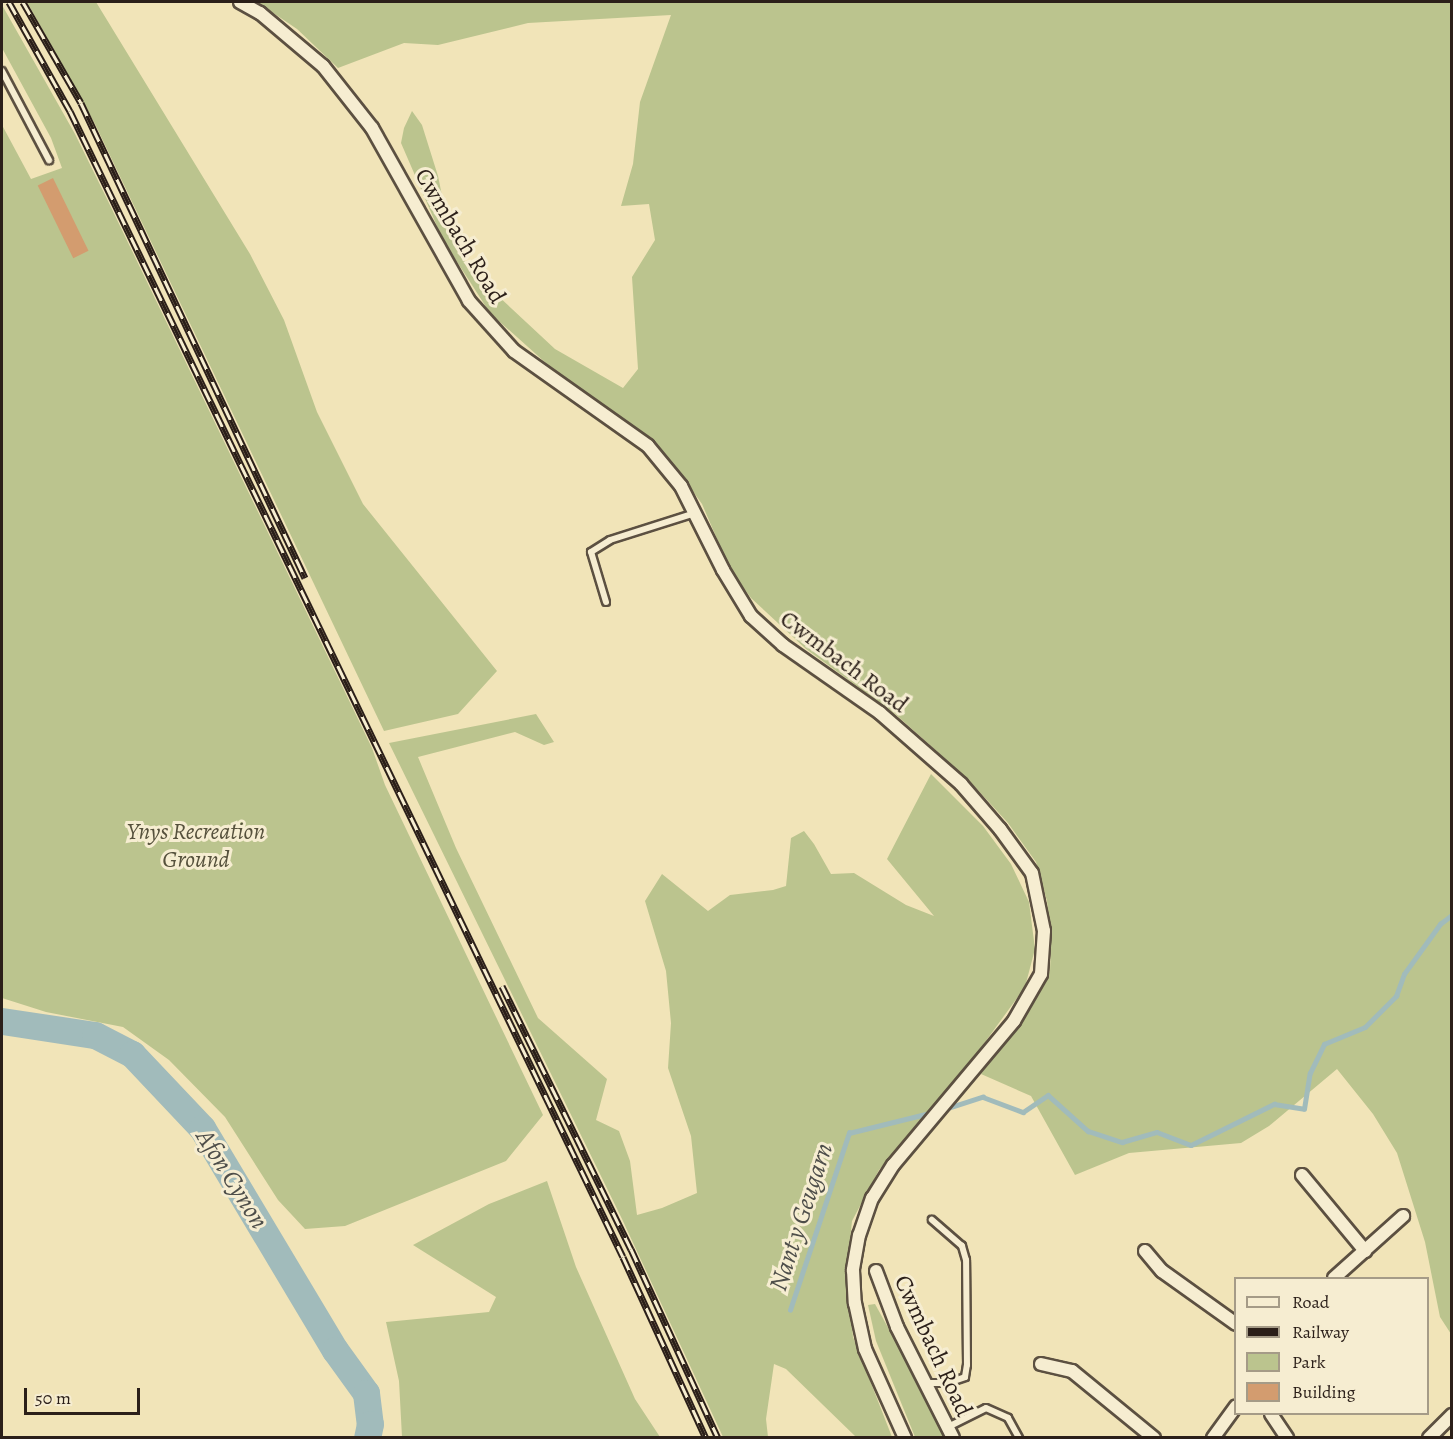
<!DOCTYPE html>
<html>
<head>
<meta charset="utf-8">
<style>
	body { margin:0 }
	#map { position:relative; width:1453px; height:1439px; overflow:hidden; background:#f1e4b8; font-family:Alegreya,serif }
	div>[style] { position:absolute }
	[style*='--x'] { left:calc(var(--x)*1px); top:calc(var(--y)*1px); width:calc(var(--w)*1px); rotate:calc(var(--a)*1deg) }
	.green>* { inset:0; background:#bbc48e }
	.stream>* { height:4.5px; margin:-2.25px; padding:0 2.25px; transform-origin:2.25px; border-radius:2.25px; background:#a1bbbb }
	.river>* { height:27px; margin:-13.5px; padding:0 13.5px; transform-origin:13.5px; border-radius:13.5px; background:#a1bbbb }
	.building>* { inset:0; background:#d39c6f; transform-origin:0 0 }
	.roads { filter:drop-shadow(2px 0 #5c5041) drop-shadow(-2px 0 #5c5041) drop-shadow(0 2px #5c5041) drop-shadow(0 -2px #5c5041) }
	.lane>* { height:6px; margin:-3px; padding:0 3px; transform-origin:3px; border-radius:3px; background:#f6edd1 }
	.street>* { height:12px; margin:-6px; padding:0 6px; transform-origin:6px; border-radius:6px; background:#f6edd1 }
	.rail>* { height:7px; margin-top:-3.5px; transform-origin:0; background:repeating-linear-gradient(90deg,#f6edd1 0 14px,#2b1f19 0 28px); box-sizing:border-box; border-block:2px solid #2b1f19 }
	span { translate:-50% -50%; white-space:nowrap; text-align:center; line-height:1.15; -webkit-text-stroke:6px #f6edd1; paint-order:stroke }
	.street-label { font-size:24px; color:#2b1f19 }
	.park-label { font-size:24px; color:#56513c; font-style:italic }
	.water-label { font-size:26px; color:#4e4e4a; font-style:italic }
	.frame { position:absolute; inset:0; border:3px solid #2b1f19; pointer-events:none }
	.legend { position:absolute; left:1234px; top:1277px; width:195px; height:138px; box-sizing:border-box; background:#f6edd1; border:2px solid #a59b87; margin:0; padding:8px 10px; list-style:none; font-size:18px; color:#2b1f19 }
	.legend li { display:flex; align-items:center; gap:12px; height:30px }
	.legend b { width:30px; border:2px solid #a59b87 }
	.scale { position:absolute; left:24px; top:1388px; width:116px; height:27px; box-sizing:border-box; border:3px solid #2b1f19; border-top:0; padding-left:8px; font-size:18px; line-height:21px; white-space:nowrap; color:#2b1f19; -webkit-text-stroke:4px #f6edd1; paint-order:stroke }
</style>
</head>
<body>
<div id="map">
	<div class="green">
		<div style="clip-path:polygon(27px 2px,96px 2px,250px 254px,284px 320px,317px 412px,363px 504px,497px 671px,458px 714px,384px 731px,95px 124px)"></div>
		<div style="clip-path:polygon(257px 2px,1451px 2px,1451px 1334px,1440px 1317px,1425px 1242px,1397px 1153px,1373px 1114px,1337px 1069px,1269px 1126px,1241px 1143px,1129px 1153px,1075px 1175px,1031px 1096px,981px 1074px,1037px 997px,1050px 971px,1051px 942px,1047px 901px,1036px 862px,1008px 823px,976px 788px,931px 746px,894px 713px,806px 649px,751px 598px,730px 569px,702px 504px,684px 479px,617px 416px,547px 364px,490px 313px,443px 240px,401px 143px,404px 128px,412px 111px,422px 125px,438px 176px,449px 230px,468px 268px,555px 349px,623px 388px,638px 369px,632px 277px,655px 240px,649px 204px,621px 206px,633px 164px,640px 102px,671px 15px,528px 23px,438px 45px,404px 43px,338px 68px,297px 29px)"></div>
		<div style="clip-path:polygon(2px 5px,75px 134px,108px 201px,372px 748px,385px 785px,543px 1115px,506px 1161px,345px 1226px,305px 1229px,278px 1200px,225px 1117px,169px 1060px,123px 1027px,46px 1012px,2px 998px,2px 125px,31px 179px,62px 168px,51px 138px,2px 48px)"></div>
		<div style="clip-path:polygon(536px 714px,554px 742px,544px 745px,515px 732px,418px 757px,456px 848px,538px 1018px,607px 1079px,596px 1120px,619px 1131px,630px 1161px,637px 1215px,662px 1208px,697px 1193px,691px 1136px,668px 1068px,671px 1023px,666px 971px,645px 901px,662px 874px,708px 911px,730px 895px,773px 890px,786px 886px,791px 838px,804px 831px,814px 844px,831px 874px,854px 873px,906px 905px,934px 916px,887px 859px,931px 774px,983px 826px,1011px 864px,1029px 902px,1035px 949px,1025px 987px,951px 1089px,924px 1119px,916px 1125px,879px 1170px,852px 1221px,847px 1270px,853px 1337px,892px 1437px,856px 1437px,786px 1369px,774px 1364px,766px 1419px,768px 1437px,723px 1437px,622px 1219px,389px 743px)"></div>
		<div style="clip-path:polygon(547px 1181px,576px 1267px,635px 1399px,660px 1437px,402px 1437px,399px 1381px,386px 1322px,489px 1312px,496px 1297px,413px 1245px,489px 1204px)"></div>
		<div style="clip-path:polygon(875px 1304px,912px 1371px,945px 1437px,915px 1437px,876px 1341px,868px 1305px)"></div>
	</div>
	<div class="stream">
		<div style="--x:945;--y:1109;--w:40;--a:-18"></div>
		<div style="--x:983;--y:1097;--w:43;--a:20.6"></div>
		<div style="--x:1023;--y:1112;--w:30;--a:-34"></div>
		<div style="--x:1048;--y:1095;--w:54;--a:42"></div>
		<div style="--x:1088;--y:1131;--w:36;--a:18"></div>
		<div style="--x:1122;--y:1142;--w:36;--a:-16"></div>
		<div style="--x:1157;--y:1132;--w:36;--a:21"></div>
		<div style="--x:1191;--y:1145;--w:93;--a:-26.3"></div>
		<div style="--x:1274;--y:1104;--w:30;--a:9"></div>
		<div style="--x:1304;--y:1109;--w:36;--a:-81"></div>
		<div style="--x:1310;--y:1073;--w:32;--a:-64"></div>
		<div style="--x:1324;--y:1044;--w:44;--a:-22.5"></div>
		<div style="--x:1365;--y:1027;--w:44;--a:-45"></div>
		<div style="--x:1396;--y:996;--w:23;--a:-70"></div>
		<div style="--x:1404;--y:974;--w:62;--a:-54.2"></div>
		<div style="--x:1440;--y:924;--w:15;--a:-37"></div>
		<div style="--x:790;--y:1310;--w:187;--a:-71.6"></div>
		<div style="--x:849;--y:1133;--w:88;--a:-13.9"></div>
	</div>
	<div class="river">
		<div style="--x:2;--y:1021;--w:94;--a:8.6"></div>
		<div style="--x:95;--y:1035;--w:42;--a:27.2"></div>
		<div style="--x:132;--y:1054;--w:102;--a:46.6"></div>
		<div style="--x:202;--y:1128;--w:259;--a:59.1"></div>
		<div style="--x:335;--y:1350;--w:53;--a:54.2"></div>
		<div style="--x:366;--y:1393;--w:31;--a:83"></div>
		<div style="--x:370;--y:1424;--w:14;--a:102"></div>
	</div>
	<div class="building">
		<div style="left:53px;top:178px;width:81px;height:17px;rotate:64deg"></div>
	</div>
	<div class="roads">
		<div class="lane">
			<div style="--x:2;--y:71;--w:101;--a:62.2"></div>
			<div style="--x:606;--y:602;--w:52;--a:-106.7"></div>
			<div style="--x:591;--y:552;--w:22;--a:-32"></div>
			<div style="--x:610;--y:540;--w:89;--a:-17.6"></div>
			<div style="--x:926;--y:1383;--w:22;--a:0"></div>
			<div style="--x:948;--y:1383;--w:18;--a:-19"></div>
			<div style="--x:965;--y:1377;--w:12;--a:-81"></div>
			<div style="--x:967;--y:1365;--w:105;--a:-90.5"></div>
			<div style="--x:966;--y:1260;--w:15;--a:-106"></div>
			<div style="--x:962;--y:1246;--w:40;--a:-139"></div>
			<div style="--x:948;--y:1427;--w:42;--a:-26.6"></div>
			<div style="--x:986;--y:1408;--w:24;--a:24"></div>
			<div style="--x:1008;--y:1418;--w:23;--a:61"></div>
		</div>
		<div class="street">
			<div style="--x:240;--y:2;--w:23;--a:29"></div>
			<div style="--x:260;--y:13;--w:82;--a:40.1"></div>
			<div style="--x:323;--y:66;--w:79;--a:51.7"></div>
			<div style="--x:372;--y:128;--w:198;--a:60.7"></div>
			<div style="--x:469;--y:301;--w:67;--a:48"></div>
			<div style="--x:514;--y:351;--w:164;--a:35.3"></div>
			<div style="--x:648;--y:446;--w:52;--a:50.5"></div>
			<div style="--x:681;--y:486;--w:94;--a:63.4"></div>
			<div style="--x:723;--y:570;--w:54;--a:58.7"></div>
			<div style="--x:751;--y:616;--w:43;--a:42.2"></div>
			<div style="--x:783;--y:645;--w:118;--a:35"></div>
			<div style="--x:880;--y:713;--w:108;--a:41.2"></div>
			<div style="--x:961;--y:784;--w:60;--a:49.1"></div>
			<div style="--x:1000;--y:829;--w:54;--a:54"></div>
			<div style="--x:1032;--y:873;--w:59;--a:78.3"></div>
			<div style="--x:1044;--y:931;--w:43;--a:94"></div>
			<div style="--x:1041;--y:974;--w:54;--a:119.9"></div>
			<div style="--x:1014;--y:1021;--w:188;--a:130"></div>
			<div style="--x:893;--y:1165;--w:39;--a:122"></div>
			<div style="--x:872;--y:1198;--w:39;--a:109"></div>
			<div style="--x:859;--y:1235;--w:36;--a:100"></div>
			<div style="--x:853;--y:1270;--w:33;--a:87"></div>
			<div style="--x:855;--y:1303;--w:47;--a:77.7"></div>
			<div style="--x:865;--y:1349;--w:98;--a:65.8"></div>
			<div style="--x:1302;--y:1175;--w:99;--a:50.3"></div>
			<div style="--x:1145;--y:1251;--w:26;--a:50"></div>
			<div style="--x:1162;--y:1271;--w:91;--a:35.6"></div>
			<div style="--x:876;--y:1271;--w:60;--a:69.4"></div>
			<div style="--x:897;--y:1327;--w:124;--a:63.2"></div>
			<div style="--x:1334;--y:1278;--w:93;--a:-41.9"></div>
			<div style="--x:1041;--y:1364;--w:32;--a:13"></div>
			<div style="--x:1072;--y:1371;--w:106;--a:39.3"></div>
			<div style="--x:1271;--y:1414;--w:29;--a:56"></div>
			<div style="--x:1213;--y:1438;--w:39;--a:-54"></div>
			<div style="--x:1429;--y:1438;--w:33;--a:-45"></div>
		</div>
	</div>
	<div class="rail">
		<div style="--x:9;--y:2;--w:125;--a:60.8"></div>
		<div style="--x:70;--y:111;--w:1272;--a:64.24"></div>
		<div style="--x:623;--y:1257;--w:199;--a:65.4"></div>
		<div style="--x:23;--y:2;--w:116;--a:60.1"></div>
		<div style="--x:81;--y:103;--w:525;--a:64.75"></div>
		<div style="--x:502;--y:986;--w:293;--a:63.9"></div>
		<div style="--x:631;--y:1249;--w:208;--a:65.3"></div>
	</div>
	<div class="street-label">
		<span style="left:460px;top:236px;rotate:59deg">Cwmbach Road</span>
		<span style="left:844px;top:662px;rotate:37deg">Cwmbach Road</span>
		<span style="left:933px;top:1346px;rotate:65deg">Cwmbach Road</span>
	</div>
	<div class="park-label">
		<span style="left:196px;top:846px">Ynys Recreation<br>Ground</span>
	</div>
	<div class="water-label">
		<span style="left:232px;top:1179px;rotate:58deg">Afon Cynon</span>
		<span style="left:801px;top:1217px;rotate:-72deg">Nant y Geugarn</span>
	</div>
	<div class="frame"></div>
	<ul class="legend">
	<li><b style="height:8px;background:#f6edd1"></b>Road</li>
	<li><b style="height:8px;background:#2b1f19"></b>Railway</li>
	<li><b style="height:16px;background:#bbc48e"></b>Park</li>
	<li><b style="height:16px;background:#d39c6f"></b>Building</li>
	</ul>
	<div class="scale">50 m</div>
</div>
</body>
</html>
